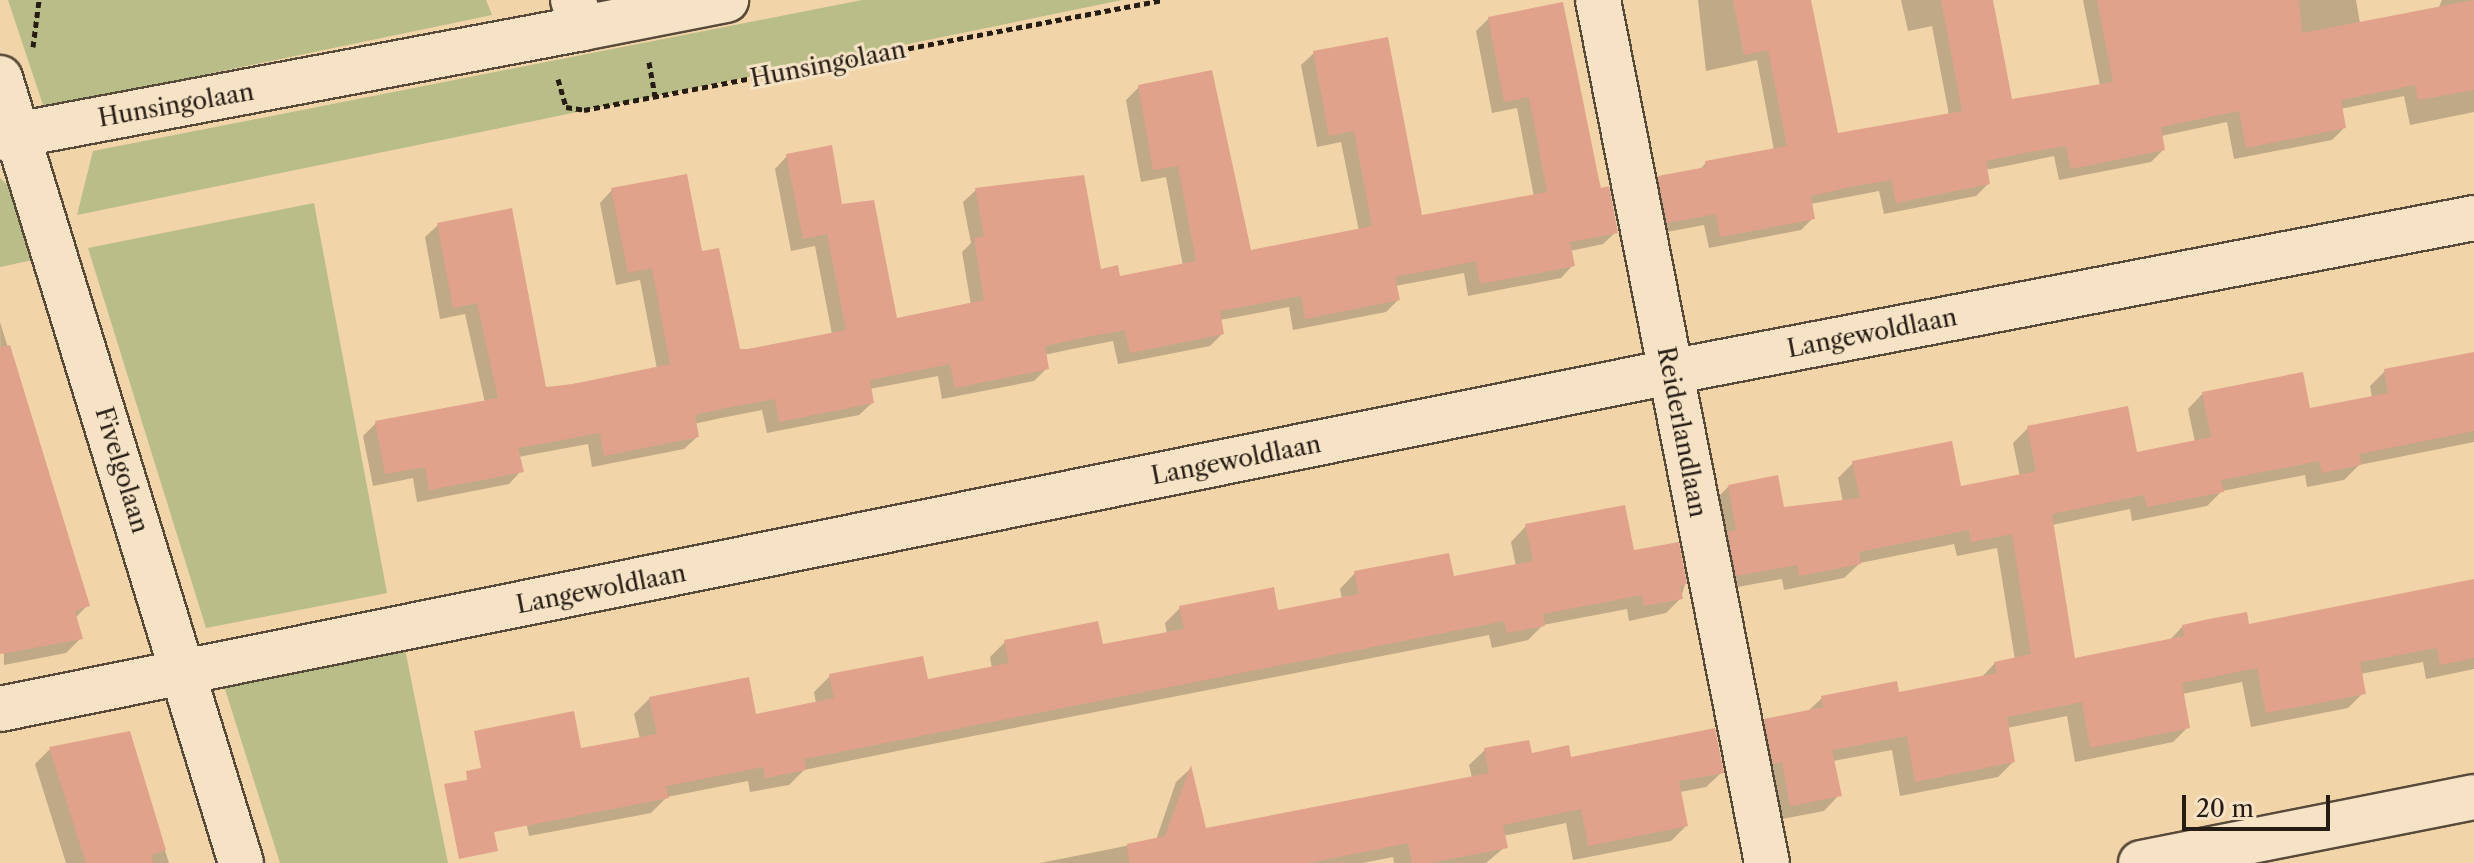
<!DOCTYPE html>
<html>
<head>
<meta charset="utf-8">
<style>
	body { margin:0 }
	#map { position:relative; width:2474px; height:863px; overflow:hidden; background:#f1d4a8; font-family:"Libre Caslon Text",serif }
	div>[style] { position:absolute }
	[style*='--x'] { left:calc(var(--x)*1px); top:calc(var(--y)*1px); width:calc(var(--w)*1px); rotate:calc(var(--a)*1deg) }
	.green>* { inset:0; background:#b9bd88 }
	.shadow>* { inset:0; background:#0003 }
	.building>* { inset:0; background:#e1a28c }
	.path>* { height:5px; margin-top:-2.5px; transform-origin:0; background:repeating-linear-gradient(90deg,#251c13 0 6px,transparent 0 10px) }
	.roads { filter:drop-shadow(2px 0 #584a38) drop-shadow(-2px 0 #584a38) drop-shadow(0 2px #584a38) drop-shadow(0 -2px #584a38) }
	.street>* { height:44px; margin:-22px; padding:0 22px; transform-origin:22px; border-radius:22px; background:#f6e3c6 }
	.secondary>* { height:44px; margin:-22px; padding:0 22px; transform-origin:22px; border-radius:22px; background:#f6e3c6 }
	span { translate:-50% -50%; white-space:nowrap; text-align:center; line-height:1.15; -webkit-text-stroke:6px #f6e3c6; paint-order:stroke }
	.street-label { font-size:24px; color:#251c13 }
	.scale { position:absolute; left:2182px; top:795px; width:148px; height:36px; box-sizing:border-box; border:4px solid #251c13; border-top:0; padding-left:10px; font-size:24px; line-height:28px; white-space:nowrap; color:#251c13; -webkit-text-stroke:6px #f6e3c6; paint-order:stroke }
</style>
</head>
<body>
<div id="map">
	<div class="green">
		<div style="clip-path:polygon(8px 0,486px 0,492px 15px,44px 108px)"></div>
		<div style="clip-path:polygon(862px 0,1122px 0,77px 215px,93px 151px)"></div>
		<div style="clip-path:polygon(0 178px,18px 195px,38px 259px,0 267px)"></div>
		<div style="clip-path:polygon(314px 203px,387px 593px,206px 628px,88px 248px)"></div>
		<div style="clip-path:polygon(405px 649px,448px 863px,280px 863px,224px 686px)"></div>
	</div>
	<div class="shadow">
		<div style="clip-path:polygon(1698px 0,1809px 0,1837px 136px,1949px 115px,1932px 26px,1908px 31px,1901px 0,1991px 0,2011px 102px,2100px 86px,2083px 0,2356px 0,2360px 23px,2439px 7px,2442px 0,2474px 0,2474px 112px,2410px 125px,2404px 96px,2340px 109px,2344px 128px,2332px 140px,2234px 159px,2227px 122px,2161px 136px,2163px 150px,2151px 162px,2059px 180px,2054px 156px,2011px 165px,1985px 170px,1988px 184px,1976px 196px,1884px 214px,1879px 191px,1837px 199px,1810px 204px,1813px 218px,1801px 230px,1709px 248px,1704px 225px,1656px 234px,1647px 190px,1659px 178px,1699px 170px,1706px 163px,1774px 150px,1757px 60px,1706px 71px)"></div>
		<div style="clip-path:polygon(1489px 18px,1597px 181px,1616px 232px,1603px 244px,1570px 251px,1573px 265px,1561px 278px,1468px 296px,1464px 273px,1422px 281px,1395px 286px,1398px 300px,1386px 312px,1293px 330px,1289px 307px,1220px 320px,1222px 334px,1210px 346px,1118px 364px,1113px 341px,1072px 349px,1044px 355px,1047px 368px,1034px 381px,942px 399px,938px 376px,896px 384px,869px 389px,872px 403px,859px 415px,767px 433px,762px 410px,721px 418px,694px 424px,697px 437px,684px 449px,592px 467px,588px 444px,518px 457px,521px 471px,509px 484px,417px 502px,413px 478px,373px 486px,363px 436px,376px 423px,485px 403px,465px 314px,440px 319px,425px 237px,438px 225px,545px 389px,657px 369px,640px 280px,616px 285px,600px 203px,612px 190px,700px 253px,738px 351px,832px 334px,815px 246px,791px 251px,775px 169px,787px 156px,841px 207px,895px 321px,971px 305px,962px 252px,971px 243px,963px 202px,976px 190px,1099px 271px,1119px 278px,1183px 266px,1166px 177px,1141px 182px,1126px 100px,1139px 87px,1249px 253px,1359px 231px,1341px 142px,1317px 147px,1301px 65px,1314px 53px,1421px 217px,1534px 197px,1517px 108px,1492px 113px,1476px 31px)"></div>
		<div style="clip-path:polygon(0 322px,88px 605px,75px 618px,81px 638px,66px 653px,4px 665px)"></div>
		<div style="clip-path:polygon(2474px 354px,2474px 442px,2359px 465px,2344px 480px,2307px 487px,2305px 475px,2222px 491px,2207px 506px,2132px 521px,2130px 509px,2052px 525px,2074px 660px,2168px 642px,2183px 626px,2248px 626px,2474px 582px,2474px 669px,2426px 679px,2423px 662px,2360px 674px,2363px 693px,2348px 708px,2251px 727px,2242px 682px,2182px 694px,2188px 727px,2173px 742px,2075px 762px,2067px 716px,2007px 728px,2013px 762px,1998px 777px,1900px 796px,1892px 750px,1833px 761px,1839px 795px,1824px 811px,1776px 820px,1750px 736px,1765px 720px,1807px 712px,1822px 698px,1897px 695px,1980px 679px,1995px 663px,2015px 660px,1997px 548px,1957px 556px,1954px 544px,1860px 563px,1844px 578px,1784px 590px,1782px 579px,1721px 590px,1713px 502px,1728px 487px,1783px 509px,1843px 502px,1838px 478px,1853px 463px,1960px 488px,2020px 477px,2013px 443px,2028px 428px,2135px 454px,2195px 442px,2188px 409px,2203px 393px,2308px 410px,2372px 398px,2370px 386px,2385px 371px)"></div>
		<div style="clip-path:polygon(1526px 526px,1632px 553px,1685px 584px,1681px 598px,1666px 613px,1629px 621px,1627px 609px,1543px 625px,1528px 640px,1492px 648px,1489px 635px,917px 747px,804px 770px,789px 785px,750px 792px,748px 781px,667px 797px,651px 813px,529px 836px,509px 738px,580px 750px,640px 739px,634px 714px,650px 698px,755px 716px,816px 703px,814px 692px,830px 676px,927px 681px,992px 669px,990px 657px,1005px 642px,1101px 647px,1167px 634px,1165px 623px,1180px 608px,1277px 612px,1342px 599px,1340px 589px,1355px 573px,1452px 578px,1516px 566px,1511px 542px)"></div>
		<div style="clip-path:polygon(128px 734px,169px 863px,66px 863px,35px 764px,50px 749px)"></div>
		<div style="clip-path:polygon(1485px 750px,1722px 772px,1706px 787px,1680px 792px,1686px 826px,1671px 841px,1573px 860px,1566px 823px,1503px 836px,1505px 847px,1486px 863px,1394px 863px,1393px 857px,1363px 863px,1040px 863px,1156px 840px,1176px 782px,1190px 769px,1204px 831px,1472px 778px,1469px 765px)"></div>
	</div>
	<div class="building">
		<div style="clip-path:polygon(1733px 0,1811px 0,1838px 133px,1962px 111px,1941px 0,1993px 0,2012px 99px,2113px 82px,2097px 0,2299px 0,2302px 33px,2474px 0,2474px 90px,2418px 100px,2415px 85px,2341px 100px,2346px 128px,2246px 148px,2239px 111px,2161px 127px,2165px 150px,2071px 169px,2066px 146px,2025px 153px,1986px 161px,1990px 184px,1896px 203px,1891px 180px,1850px 187px,1811px 196px,1815px 219px,1720px 237px,1716px 214px,1667px 223px,1658px 176px,1706px 167px,1705px 161px,1787px 146px,1768px 50px,1744px 55px)"></div>
		<div style="clip-path:polygon(1563px 2px,1599px 180px,1601px 188px,1609px 186px,1618px 233px,1570px 242px,1575px 266px,1480px 284px,1476px 261px,1436px 269px,1395px 277px,1400px 300px,1305px 319px,1301px 296px,1220px 311px,1224px 334px,1130px 353px,1125px 330px,1086px 337px,1045px 346px,1049px 369px,955px 388px,950px 364px,870px 380px,874px 403px,779px 422px,775px 399px,735px 406px,695px 415px,699px 437px,604px 456px,600px 433px,518px 448px,524px 472px,429px 490px,425px 467px,385px 474px,375px 421px,498px 398px,477px 303px,453px 308px,437px 223px,512px 208px,546px 387px,573px 384px,670px 364px,652px 268px,628px 273px,611px 188px,687px 174px,702px 251px,719px 248px,740px 349px,748px 349px,846px 330px,827px 234px,803px 239px,786px 154px,832px 145px,842px 204px,874px 200px,897px 318px,984px 300px,974px 238px,984px 236px,975px 188px,1084px 175px,1101px 269px,1118px 265px,1120px 276px,1196px 261px,1178px 166px,1153px 170px,1138px 85px,1212px 70px,1251px 250px,1372px 226px,1354px 131px,1329px 136px,1313px 51px,1388px 37px,1422px 215px,1547px 192px,1529px 97px,1504px 102px,1488px 17px)"></div>
		<div style="clip-path:polygon(10px 345px,90px 606px,75px 611px,83px 639px,0 654px,0 347px)"></div>
		<div style="clip-path:polygon(2474px 352px,2474px 431px,2359px 454px,2361px 465px,2322px 473px,2319px 461px,2221px 480px,2224px 492px,2147px 507px,2144px 495px,2052px 514px,2075px 658px,2184px 636px,2182px 625px,2209px 619px,2247px 612px,2249px 624px,2474px 579px,2474px 658px,2440px 665px,2437px 648px,2360px 662px,2366px 694px,2266px 713px,2257px 668px,2182px 683px,2190px 728px,2090px 748px,2082px 702px,2007px 717px,2015px 762px,1915px 782px,1907px 736px,1832px 750px,1842px 796px,1790px 806px,1782px 762px,1773px 764px,1764px 719px,1823px 707px,1821px 696px,1897px 681px,1899px 692px,1997px 673px,1994px 662px,2031px 654px,2012px 534px,1971px 542px,1969px 530px,1859px 552px,1861px 564px,1799px 576px,1797px 565px,1736px 576px,1728px 532px,1736px 530px,1728px 485px,1778px 475px,1784px 507px,1860px 498px,1852px 461px,1952px 441px,1961px 486px,2036px 471px,2027px 426px,2128px 406px,2137px 452px,2211px 437px,2202px 392px,2303px 372px,2310px 408px,2388px 393px,2384px 369px)"></div>
		<div style="clip-path:polygon(1625px 505px,1634px 550px,1679px 542px,1687px 584px,1680px 586px,1683px 599px,1644px 606px,1642px 595px,1543px 614px,1545px 626px,1507px 633px,1504px 621px,804px 759px,806px 770px,765px 778px,763px 767px,666px 786px,669px 798px,494px 832px,498px 851px,459px 859px,444px 784px,467px 780px,466px 771px,481px 768px,474px 731px,574px 711px,581px 748px,657px 734px,649px 697px,749px 677px,756px 714px,834px 698px,829px 674px,923px 656px,928px 679px,969px 671px,1009px 663px,1004px 640px,1098px 621px,1103px 644px,1184px 629px,1179px 606px,1274px 587px,1278px 610px,1359px 594px,1354px 571px,1449px 553px,1454px 576px,1533px 561px,1525px 524px)"></div>
		<div style="clip-path:polygon(1715px 728px,1724px 773px,1679px 781px,1688px 826px,1588px 846px,1581px 809px,1503px 825px,1508px 848px,1428px 863px,1412px 863px,1408px 843px,1309px 863px,1129px 863px,1127px 844px,1165px 836px,1191px 765px,1206px 828px,1489px 773px,1484px 748px,1529px 740px,1532px 753px,1569px 745px,1571px 757px)"></div>
		<div style="clip-path:polygon(130px 731px,166px 850px,151px 855px,153px 863px,86px 863px,49px 747px)"></div>
	</div>
	<div class="path">
		<div style="--x:33;--y:47;--w:47;--a:-82.7"></div>
		<div style="--x:649;--y:62;--w:36;--a:80"></div>
		<div style="--x:558;--y:79;--w:29;--a:74"></div>
		<div style="--x:566;--y:107;--w:18;--a:9"></div>
		<div style="--x:584;--y:110;--w:589;--a:-10.76"></div>
	</div>
	<div class="roads">
		<div class="street">
			<div style="--x:1598;--y:0;--w:879;--a:78.92"></div>
			<div style="--x:0;--y:78;--w:821;--a:72.93"></div>
			<div style="--x:0;--y:138;--w:593;--a:-10.68"></div>
			<div style="--x:0;--y:709;--w:1704;--a:-11.41"></div>
			<div style="--x:1670;--y:372;--w:819;--a:-10.84"></div>
			<div style="--x:2141;--y:863;--w:339;--a:-11.2"></div>
		</div>
		<div class="secondary">
			<div style="--x:573;--y:0;--w:30;--a:70"></div>
			<div style="--x:583;--y:28;--w:146;--a:-11.1"></div>
		</div>
	</div>
	<div class="street-label">
		<span style="left:828px;top:64px;rotate:-11deg">Hunsingolaan</span>
		<span style="left:176px;top:105px;rotate:-10deg">Hunsingolaan</span>
		<span style="left:1872px;top:333px;rotate:-11deg">Langewoldlaan</span>
		<span style="left:1682px;top:432px;rotate:79deg">Reiderlandlaan</span>
		<span style="left:1236px;top:460px;rotate:-11deg">Langewoldlaan</span>
		<span style="left:122px;top:470px;rotate:73deg">Fivelgolaan</span>
		<span style="left:601px;top:589px;rotate:-11deg">Langewoldlaan</span>
	</div>
	<div class="scale">20 m</div>
</div>
</body>
</html>
